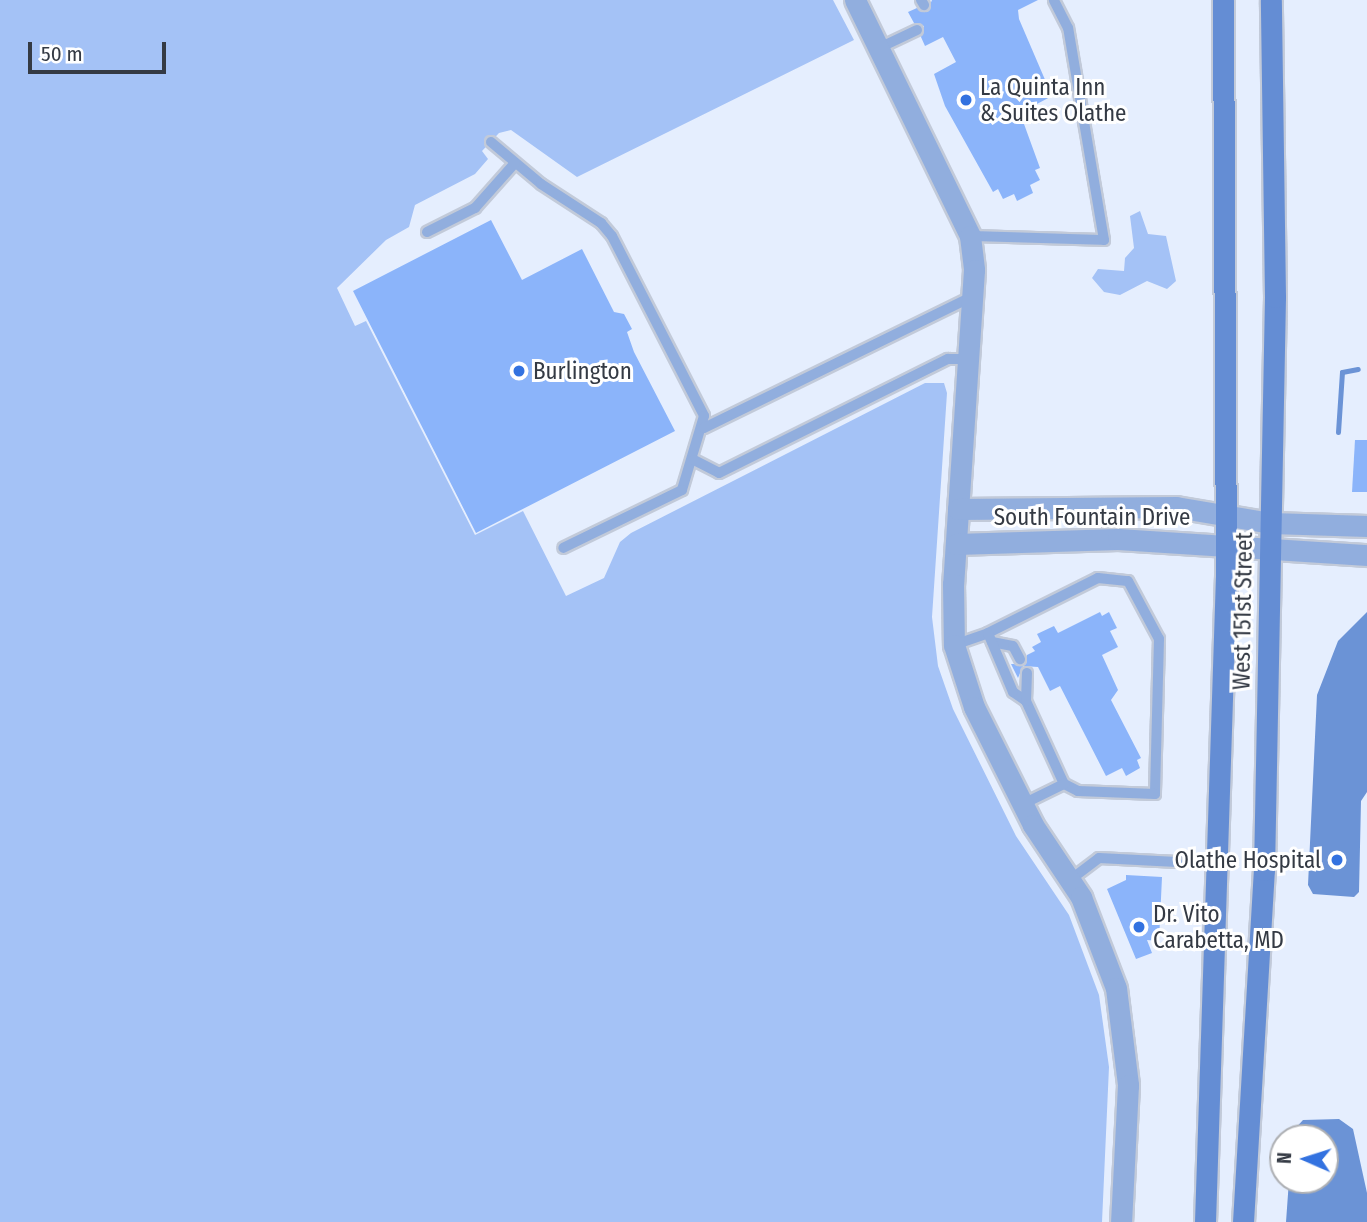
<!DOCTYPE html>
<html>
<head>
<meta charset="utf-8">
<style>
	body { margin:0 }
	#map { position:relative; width:1367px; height:1222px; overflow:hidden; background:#e5eefe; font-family:"Fira Sans Condensed",sans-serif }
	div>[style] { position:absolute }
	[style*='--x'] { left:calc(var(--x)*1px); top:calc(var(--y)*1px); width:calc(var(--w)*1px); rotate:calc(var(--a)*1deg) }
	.green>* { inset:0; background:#a4c2f6 }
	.water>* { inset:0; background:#6b93d6 }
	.stream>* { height:5px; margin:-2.5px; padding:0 2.5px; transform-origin:2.5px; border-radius:2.5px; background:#6b93d6 }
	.building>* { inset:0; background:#8bb4fa }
	.roads { filter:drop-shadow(2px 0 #c2cad9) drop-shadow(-2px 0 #c2cad9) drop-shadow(0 2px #c2cad9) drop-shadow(0 -2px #c2cad9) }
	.lane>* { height:10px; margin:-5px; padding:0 5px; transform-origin:5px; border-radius:5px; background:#91aede }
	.street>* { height:21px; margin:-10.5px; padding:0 10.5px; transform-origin:10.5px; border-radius:10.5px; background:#91aede }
	.secondary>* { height:21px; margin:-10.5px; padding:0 10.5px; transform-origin:10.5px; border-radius:10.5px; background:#648dd4 }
	.dots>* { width:19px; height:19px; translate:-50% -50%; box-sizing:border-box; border:4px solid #fff; border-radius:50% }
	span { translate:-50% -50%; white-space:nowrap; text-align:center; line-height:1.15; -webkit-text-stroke:6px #fff; paint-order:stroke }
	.poi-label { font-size:23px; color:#343a44 }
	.left { translate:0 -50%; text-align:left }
	.right { translate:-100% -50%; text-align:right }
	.street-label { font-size:23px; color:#343a44 }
	.north { position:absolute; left:1269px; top:1124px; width:70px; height:70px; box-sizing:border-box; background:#fff; border:2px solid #aeb0b4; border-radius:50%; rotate:273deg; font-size:19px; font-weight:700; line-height:28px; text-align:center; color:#343a44 }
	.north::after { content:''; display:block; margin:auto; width:24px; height:32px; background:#3372e0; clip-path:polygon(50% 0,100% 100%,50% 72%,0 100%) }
	.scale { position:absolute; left:28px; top:42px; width:138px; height:32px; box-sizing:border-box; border:4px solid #343a44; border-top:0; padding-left:9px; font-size:21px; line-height:24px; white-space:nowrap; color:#343a44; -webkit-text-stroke:5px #fff; paint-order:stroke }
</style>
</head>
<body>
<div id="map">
	<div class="green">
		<div style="clip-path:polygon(0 0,833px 0,854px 40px,577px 177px,511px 130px,499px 133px,482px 151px,488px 159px,475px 174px,415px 205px,409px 227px,386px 240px,337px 288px,355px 326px,366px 321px,475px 535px,523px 511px,566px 596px,604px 578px,620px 542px,631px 533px,925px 383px,944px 383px,947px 393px,932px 617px,938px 666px,953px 709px,1016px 836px,1069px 915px,1099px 995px,1109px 1067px,1102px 1222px,0 1222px)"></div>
		<div style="clip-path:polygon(1140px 211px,1148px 234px,1166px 236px,1176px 281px,1167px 289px,1147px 281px,1120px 295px,1104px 292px,1092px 278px,1098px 269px,1124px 271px,1125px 258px,1134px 248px,1130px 216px)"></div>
	</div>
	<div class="water">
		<div style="clip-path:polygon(1367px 612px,1367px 792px,1361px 801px,1359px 892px,1354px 897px,1313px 894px,1308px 885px,1317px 695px,1338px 641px)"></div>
		<div style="clip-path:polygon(1339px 1119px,1353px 1129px,1367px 1193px,1367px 1222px,1286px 1222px,1289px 1180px,1325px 1180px,1325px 1138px,1292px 1138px,1292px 1132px,1303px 1120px)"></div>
	</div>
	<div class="stream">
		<div style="--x:1338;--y:432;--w:60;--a:-86.2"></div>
		<div style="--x:1342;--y:372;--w:16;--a:-11"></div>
	</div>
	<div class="building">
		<div style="clip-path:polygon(932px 0,1038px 0,1018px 10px,1019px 19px,1052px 96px,1020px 113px,1040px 168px,1035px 170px,1040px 180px,1030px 185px,1033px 193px,1017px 201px,1014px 194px,1003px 199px,998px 189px,993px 192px,945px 106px,934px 74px,956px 62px,943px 37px,925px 46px,921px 37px,924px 26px,914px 23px,908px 12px,917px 8px,927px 12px)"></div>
		<div style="clip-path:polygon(491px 220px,522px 280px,582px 249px,614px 312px,624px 314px,632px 329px,627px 332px,634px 352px,675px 431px,476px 533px,353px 291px)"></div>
		<div style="clip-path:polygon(1355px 440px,1367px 440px,1367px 492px,1352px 492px)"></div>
		<div style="clip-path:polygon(1100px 612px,1102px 616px,1109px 612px,1117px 628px,1110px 631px,1118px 647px,1102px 655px,1118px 690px,1111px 700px,1141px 758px,1137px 760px,1140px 768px,1126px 776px,1122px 768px,1106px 776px,1060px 686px,1050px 691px,1038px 667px,1023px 666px,1018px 678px,1011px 664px,1026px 664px,1027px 655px,1035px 651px,1032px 647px,1041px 642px,1037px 634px,1054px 626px,1058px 633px)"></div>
		<div style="clip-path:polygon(1126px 875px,1162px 877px,1159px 941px,1147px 940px,1152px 953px,1136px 959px,1107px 889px,1126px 880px)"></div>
	</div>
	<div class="roads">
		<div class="lane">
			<div style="--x:921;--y:0;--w:6;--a:59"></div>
			<div style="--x:879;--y:48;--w:42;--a:-25.3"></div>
			<div style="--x:491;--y:142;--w:65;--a:40"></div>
			<div style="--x:541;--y:184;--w:72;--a:33"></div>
			<div style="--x:601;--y:223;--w:17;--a:50"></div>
			<div style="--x:612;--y:236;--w:202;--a:62.9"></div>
			<div style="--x:704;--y:416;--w:77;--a:106.6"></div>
			<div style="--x:682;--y:490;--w:132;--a:154"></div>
			<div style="--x:427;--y:232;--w:54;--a:-26.6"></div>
			<div style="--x:475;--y:208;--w:60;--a:-48.4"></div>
			<div style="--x:970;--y:236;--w:134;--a:1.7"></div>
			<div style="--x:1104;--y:240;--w:215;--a:-99.6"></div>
			<div style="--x:1068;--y:28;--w:31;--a:-117"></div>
			<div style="--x:704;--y:428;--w:300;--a:-26.1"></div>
			<div style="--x:694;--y:460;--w:28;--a:27"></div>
			<div style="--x:719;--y:473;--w:256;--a:-26.5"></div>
			<div style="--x:948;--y:359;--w:20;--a:0"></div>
			<div style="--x:992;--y:642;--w:21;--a:11"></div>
			<div style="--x:1013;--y:646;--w:15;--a:62"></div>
			<div style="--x:954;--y:645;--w:36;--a:-19"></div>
			<div style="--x:988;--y:633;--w:123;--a:-26.6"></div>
			<div style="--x:1098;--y:578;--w:30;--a:6"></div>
			<div style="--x:1128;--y:581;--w:66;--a:61.9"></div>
			<div style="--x:1159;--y:639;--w:155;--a:91.5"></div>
			<div style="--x:1155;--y:794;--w:77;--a:-177.8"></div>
			<div style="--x:1078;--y:791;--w:16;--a:-153"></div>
			<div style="--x:1064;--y:784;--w:91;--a:-114.6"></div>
			<div style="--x:1026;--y:701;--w:16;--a:-145"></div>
			<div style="--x:1013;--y:692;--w:64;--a:-113"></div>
			<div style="--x:1026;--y:701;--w:28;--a:-88"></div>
			<div style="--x:1023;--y:804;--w:46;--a:-26"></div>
			<div style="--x:1070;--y:880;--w:36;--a:-37"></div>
			<div style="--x:1099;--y:858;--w:78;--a:2.9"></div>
		</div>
		<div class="street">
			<div style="--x:855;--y:0;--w:263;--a:64"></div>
			<div style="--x:970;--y:236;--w:34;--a:83"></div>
			<div style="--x:974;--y:270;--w:315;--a:93.8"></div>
			<div style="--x:953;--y:584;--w:61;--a:89.1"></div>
			<div style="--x:954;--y:645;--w:65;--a:72.1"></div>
			<div style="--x:974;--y:707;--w:132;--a:63.4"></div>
			<div style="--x:1033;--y:825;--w:87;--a:56.3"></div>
			<div style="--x:1081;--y:897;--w:97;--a:69"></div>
			<div style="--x:1116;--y:988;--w:98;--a:82.9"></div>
			<div style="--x:1128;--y:1085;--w:137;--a:92.9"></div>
			<div style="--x:958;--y:509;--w:218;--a:-0.5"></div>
			<div style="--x:1176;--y:507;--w:96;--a:9.6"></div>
			<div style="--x:1271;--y:523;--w:96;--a:1.8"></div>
			<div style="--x:956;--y:544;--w:162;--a:-1.8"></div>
			<div style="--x:1118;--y:539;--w:250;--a:3.7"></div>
		</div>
		<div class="secondary">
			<div style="--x:1205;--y:1222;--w:645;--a:-88.14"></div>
			<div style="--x:1226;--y:577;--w:577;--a:-90.3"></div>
			<div style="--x:1243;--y:1222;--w:353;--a:-86.6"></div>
			<div style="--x:1264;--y:870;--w:573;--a:-88.9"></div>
			<div style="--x:1275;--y:297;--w:297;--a:-90.8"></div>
		</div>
	</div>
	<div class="dots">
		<div style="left:966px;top:100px;background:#3372e0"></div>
		<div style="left:519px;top:371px;background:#3372e0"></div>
		<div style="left:1337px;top:860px;background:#3372e0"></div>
		<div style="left:1139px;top:927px;background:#3372e0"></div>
	</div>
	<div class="poi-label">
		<span class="left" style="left:980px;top:100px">La Quinta Inn<br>&amp; Suites Olathe</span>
		<span class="left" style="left:533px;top:371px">Burlington</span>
		<span class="right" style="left:1321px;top:860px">Olathe Hospital</span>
		<span class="left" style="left:1153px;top:927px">Dr. Vito<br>Carabetta, MD</span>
	</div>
	<div class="street-label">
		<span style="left:1092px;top:517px">South Fountain Drive</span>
		<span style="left:1243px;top:611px;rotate:-89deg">West 151st Street</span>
	</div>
	<div class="north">N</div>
	<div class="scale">50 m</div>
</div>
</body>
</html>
